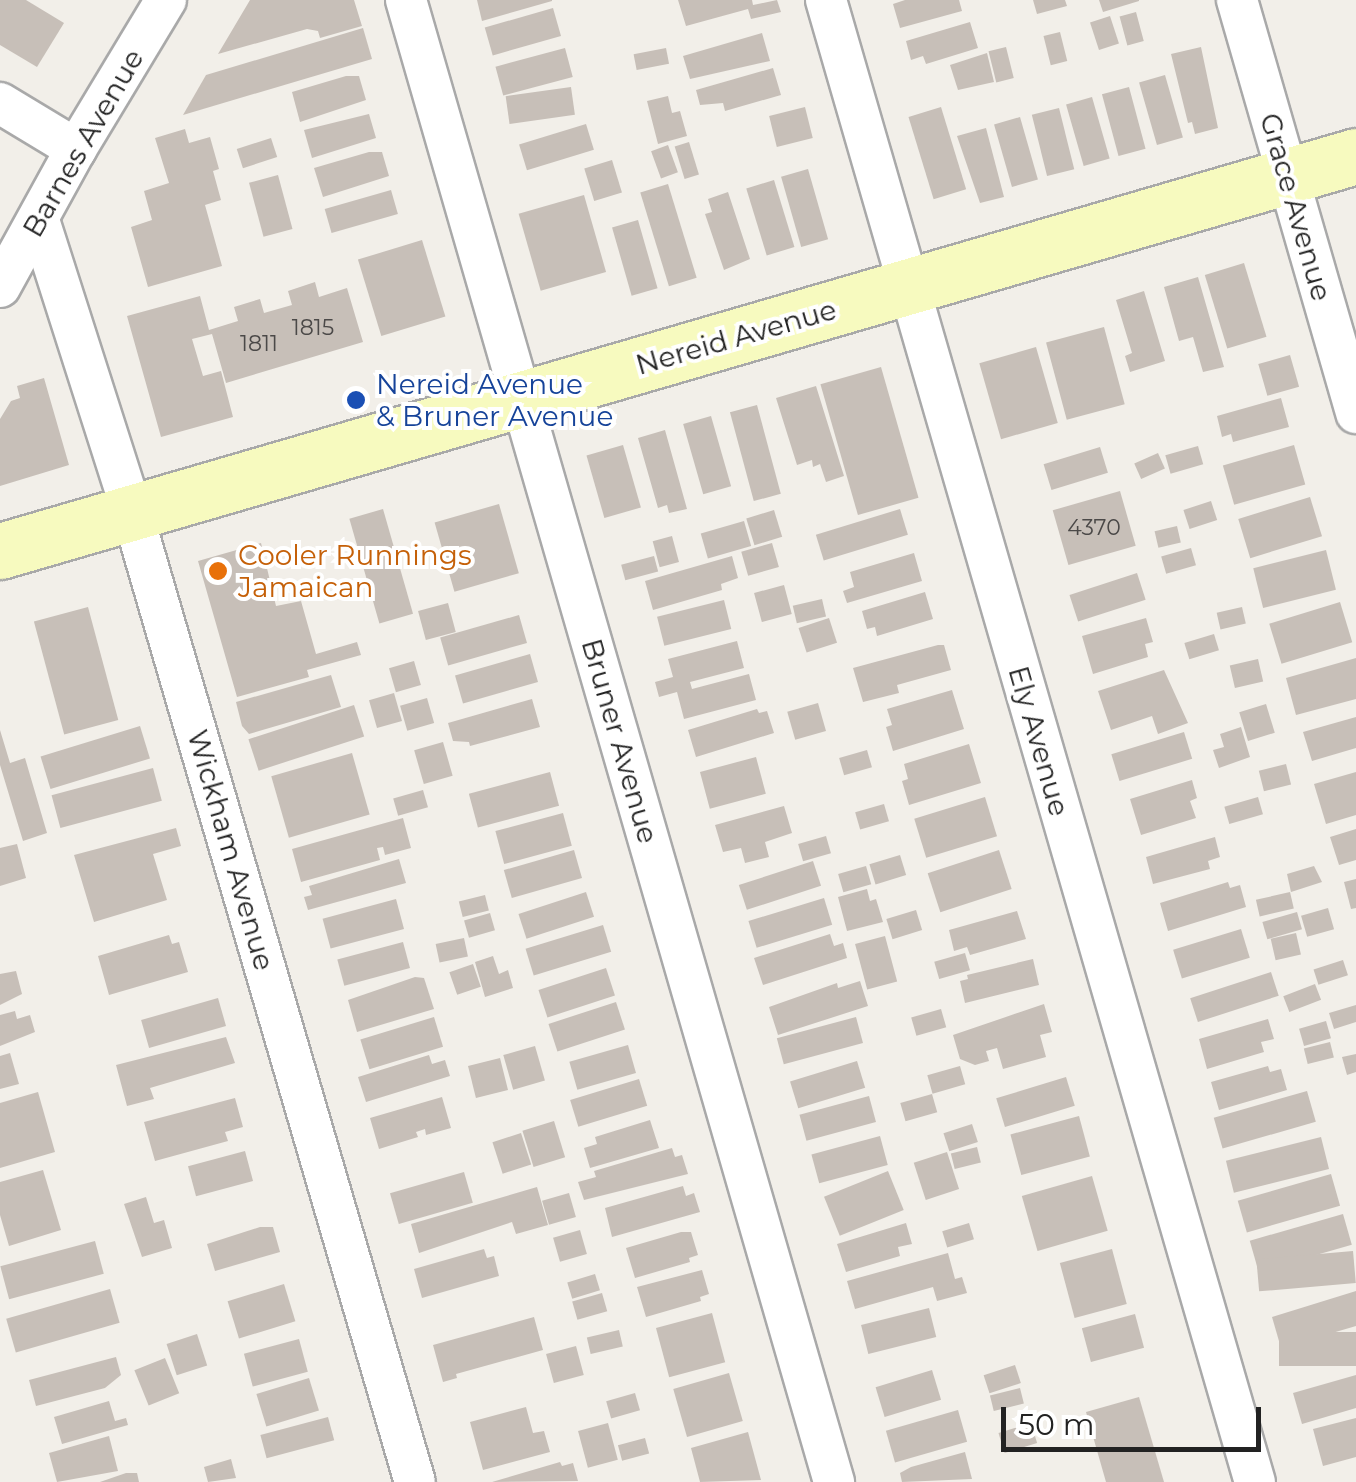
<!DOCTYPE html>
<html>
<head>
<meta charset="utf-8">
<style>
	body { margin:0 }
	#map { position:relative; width:1356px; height:1482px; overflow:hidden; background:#f2efe9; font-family:Montserrat,sans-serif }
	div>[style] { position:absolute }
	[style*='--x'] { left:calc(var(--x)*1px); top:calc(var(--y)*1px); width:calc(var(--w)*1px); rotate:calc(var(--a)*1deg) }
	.building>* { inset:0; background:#c7bfb8; transform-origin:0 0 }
	.roads { filter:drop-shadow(2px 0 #a9a9a9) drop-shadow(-2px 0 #a9a9a9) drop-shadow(0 2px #a9a9a9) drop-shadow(0 -2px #a9a9a9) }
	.street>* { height:40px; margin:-20px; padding:0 20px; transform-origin:20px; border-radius:20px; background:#fff }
	.secondary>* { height:55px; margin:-27.5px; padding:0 27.5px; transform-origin:27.5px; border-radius:27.5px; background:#f7fabf }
	.dots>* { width:28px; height:28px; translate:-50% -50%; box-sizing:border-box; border:5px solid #fff; border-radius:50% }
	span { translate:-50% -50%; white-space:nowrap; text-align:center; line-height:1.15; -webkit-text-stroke:8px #fff; paint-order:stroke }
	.number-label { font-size:22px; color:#4b4948 }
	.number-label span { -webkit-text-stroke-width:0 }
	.street-label { font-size:28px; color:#222 }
	.transit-label { font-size:28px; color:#164399 }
	.left { translate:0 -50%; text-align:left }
	.food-label { font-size:28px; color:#c56008 }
	.scale { position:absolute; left:1001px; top:1407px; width:260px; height:45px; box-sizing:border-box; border:5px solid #222; border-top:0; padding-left:12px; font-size:30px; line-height:35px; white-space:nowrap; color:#222; -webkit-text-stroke:8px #fff; paint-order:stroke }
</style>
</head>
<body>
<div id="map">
	<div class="building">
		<div style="clip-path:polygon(0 0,26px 0,64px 23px,37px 67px,0 45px)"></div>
		<div style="clip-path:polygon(250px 0,354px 0,362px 26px,320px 38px,318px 31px,307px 29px,218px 54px)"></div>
		<div style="clip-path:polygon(477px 0,552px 0,552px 1px,482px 21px)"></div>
		<div style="clip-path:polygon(678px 0,752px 0,753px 5px,777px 0,781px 12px,751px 19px,748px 9px,686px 26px)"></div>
		<div style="clip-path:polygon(905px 0,959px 0,962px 11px,900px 28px,893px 4px)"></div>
		<div style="clip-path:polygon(1033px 0,1065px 0,1067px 6px,1037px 14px)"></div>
		<div style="clip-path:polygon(1099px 0,1139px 0,1139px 1px,1103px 12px)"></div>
		<div style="left:553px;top:8px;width:29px;height:71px;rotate:74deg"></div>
		<div style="left:1136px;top:12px;width:30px;height:17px;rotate:75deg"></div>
		<div style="left:1110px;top:16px;width:29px;height:21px;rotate:72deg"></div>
		<div style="clip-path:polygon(970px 22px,978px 48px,926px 64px,923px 56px,911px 60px,906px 41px)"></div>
		<div style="clip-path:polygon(363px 28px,372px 59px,183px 115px,206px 75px)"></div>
		<div style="left:1060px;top:32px;width:30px;height:17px;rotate:76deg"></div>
		<div style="clip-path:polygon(762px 33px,770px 61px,690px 79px,683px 56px)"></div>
		<div style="left:1006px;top:47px;width:32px;height:18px;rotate:76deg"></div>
		<div style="clip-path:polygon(1201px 47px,1218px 128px,1195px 134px,1192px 122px,1188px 123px,1171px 54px)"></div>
		<div style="left:565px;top:48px;width:30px;height:72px;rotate:75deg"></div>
		<div style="left:666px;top:48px;width:16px;height:33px;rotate:79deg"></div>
		<div style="clip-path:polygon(987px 53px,994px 82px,958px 90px,950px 65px)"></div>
		<div style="clip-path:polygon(773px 68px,781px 95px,725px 111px,723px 103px,700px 105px,696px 90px)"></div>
		<div style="left:1165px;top:75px;width:65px;height:27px;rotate:74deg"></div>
		<div style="clip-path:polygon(346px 76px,359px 76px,366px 100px,300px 122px,292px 92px)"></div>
		<div style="left:571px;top:87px;width:28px;height:66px;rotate:82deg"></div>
		<div style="left:1129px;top:87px;width:64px;height:28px;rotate:75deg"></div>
		<div style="clip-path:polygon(668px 96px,672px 113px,680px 111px,687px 136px,658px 144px,647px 101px)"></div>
		<div style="left:1092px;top:97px;width:64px;height:27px;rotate:74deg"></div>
		<div style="left:805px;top:107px;width:32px;height:37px;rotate:76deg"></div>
		<div style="left:941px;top:107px;width:86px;height:34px;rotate:73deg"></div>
		<div style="left:1059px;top:108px;width:63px;height:28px;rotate:76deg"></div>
		<div style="clip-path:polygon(369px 114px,376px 138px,312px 158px,304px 130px)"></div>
		<div style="left:1020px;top:117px;width:65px;height:27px;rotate:74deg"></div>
		<div style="left:586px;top:124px;width:27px;height:70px;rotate:73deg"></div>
		<div style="clip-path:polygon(986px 128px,1004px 197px,980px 203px,957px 136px)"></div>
		<div style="clip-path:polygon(185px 129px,189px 143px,210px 137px,219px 169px,213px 171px,221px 200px,205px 205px,222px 266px,148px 287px,131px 227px,152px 220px,144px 191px,169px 183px,155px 138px)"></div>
		<div style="left:271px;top:138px;width:20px;height:36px;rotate:72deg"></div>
		<div style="left:689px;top:142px;width:34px;height:15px;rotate:73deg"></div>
		<div style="left:668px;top:145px;width:29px;height:18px;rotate:70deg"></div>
		<div style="clip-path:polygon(369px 152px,382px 152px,389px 176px,323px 197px,314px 168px)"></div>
		<div style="left:612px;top:160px;width:34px;height:29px;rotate:73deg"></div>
		<div style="left:808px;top:169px;width:73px;height:28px;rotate:74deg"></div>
		<div style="left:278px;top:175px;width:56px;height:30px;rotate:75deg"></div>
		<div style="left:774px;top:180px;width:70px;height:29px;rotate:73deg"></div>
		<div style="left:668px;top:184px;width:98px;height:29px;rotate:73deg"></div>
		<div style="left:391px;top:190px;width:25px;height:69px;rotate:74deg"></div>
		<div style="clip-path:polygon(728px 192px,750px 259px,724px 270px,705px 214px,712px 212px,708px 199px)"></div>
		<div style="left:584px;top:195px;width:80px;height:68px;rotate:74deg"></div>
		<div style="left:638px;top:220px;width:71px;height:27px;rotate:74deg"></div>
		<div style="left:422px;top:240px;width:80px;height:67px;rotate:73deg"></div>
		<div style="left:1244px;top:263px;width:77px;height:41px;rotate:73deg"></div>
		<div style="clip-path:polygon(1198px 277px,1224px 367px,1203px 372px,1193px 337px,1179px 341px,1164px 287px)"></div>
		<div style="clip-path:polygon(315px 282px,319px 297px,347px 288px,363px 342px,226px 383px,212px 334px,192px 339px,203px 376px,221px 371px,233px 417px,161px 437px,127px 316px,200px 296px,209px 330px,238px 321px,234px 307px,260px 299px,264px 313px,292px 305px,288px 291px)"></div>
		<div style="clip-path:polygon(1144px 291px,1165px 361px,1130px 372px,1125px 356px,1132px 353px,1116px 300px)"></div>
		<div style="left:1104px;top:327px;width:80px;height:60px;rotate:75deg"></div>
		<div style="left:1036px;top:347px;width:79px;height:59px;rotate:74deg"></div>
		<div style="left:1290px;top:355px;width:33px;height:33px;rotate:74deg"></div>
		<div style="left:881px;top:367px;width:136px;height:63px;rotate:74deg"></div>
		<div style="clip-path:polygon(44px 378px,69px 465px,0 486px,0 419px,11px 401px,20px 398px,17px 386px)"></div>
		<div style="clip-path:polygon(816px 386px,844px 476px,826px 482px,820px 464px,813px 467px,812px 460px,797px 465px,776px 398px)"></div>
		<div style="clip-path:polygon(1281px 398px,1289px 427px,1233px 442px,1231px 434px,1222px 437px,1217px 416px)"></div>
		<div style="left:757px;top:405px;width:92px;height:28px;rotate:75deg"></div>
		<div style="left:711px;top:416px;width:73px;height:29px;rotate:74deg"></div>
		<div style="clip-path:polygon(665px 430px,687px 509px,669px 513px,667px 505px,658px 508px,638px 438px)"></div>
		<div style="left:623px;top:445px;width:65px;height:38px;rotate:74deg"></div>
		<div style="left:1294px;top:445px;width:41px;height:74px;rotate:74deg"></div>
		<div style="left:1198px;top:446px;width:19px;height:34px;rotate:74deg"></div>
		<div style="left:1100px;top:447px;width:27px;height:59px;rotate:73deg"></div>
		<div style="left:1158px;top:453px;width:17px;height:26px;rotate:66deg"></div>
		<div style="left:1120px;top:491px;width:57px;height:70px;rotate:74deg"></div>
		<div style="left:1310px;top:497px;width:41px;height:75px;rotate:73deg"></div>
		<div style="left:1211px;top:501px;width:20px;height:29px;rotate:72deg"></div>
		<div style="left:499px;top:504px;width:72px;height:67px;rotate:74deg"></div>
		<div style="left:383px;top:509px;width:109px;height:35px;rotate:74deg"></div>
		<div style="left:900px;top:509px;width:27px;height:88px;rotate:73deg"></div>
		<div style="left:774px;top:510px;width:28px;height:29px;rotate:73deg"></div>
		<div style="left:744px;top:521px;width:26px;height:45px;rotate:74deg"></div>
		<div style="left:1177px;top:526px;width:17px;height:23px;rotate:77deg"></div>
		<div style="left:672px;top:536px;width:27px;height:20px;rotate:75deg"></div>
		<div style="clip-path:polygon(261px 543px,276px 606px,301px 601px,316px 654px,357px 642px,361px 655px,307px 670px,309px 677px,237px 697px,198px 561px)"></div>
		<div style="left:772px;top:543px;width:25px;height:32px;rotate:74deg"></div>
		<div style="left:1191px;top:548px;width:18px;height:31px;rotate:74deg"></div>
		<div style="left:1326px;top:550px;width:41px;height:75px;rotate:76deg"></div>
		<div style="clip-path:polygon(914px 553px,922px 581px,847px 603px,843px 591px,854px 587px,850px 572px)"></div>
		<div style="left:654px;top:556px;width:16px;height:34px;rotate:75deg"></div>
		<div style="clip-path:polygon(732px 556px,738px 578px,721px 584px,722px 590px,653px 610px,645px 581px)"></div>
		<div style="left:1137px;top:573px;width:28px;height:71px;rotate:72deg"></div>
		<div style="left:784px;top:585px;width:30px;height:31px;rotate:75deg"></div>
		<div style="clip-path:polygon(925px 592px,933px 619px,877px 636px,875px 627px,867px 629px,862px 611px)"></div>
		<div style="left:822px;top:599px;width:18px;height:30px;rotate:77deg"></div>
		<div style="left:724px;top:600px;width:30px;height:69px;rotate:76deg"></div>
		<div style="left:1340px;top:602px;width:42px;height:74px;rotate:73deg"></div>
		<div style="left:448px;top:603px;width:30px;height:31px;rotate:75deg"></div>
		<div style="left:88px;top:607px;width:117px;height:56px;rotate:75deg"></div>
		<div style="left:1242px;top:607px;width:17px;height:26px;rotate:77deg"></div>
		<div style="left:519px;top:615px;width:29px;height:82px;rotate:74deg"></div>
		<div style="left:829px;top:618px;width:26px;height:32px;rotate:72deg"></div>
		<div style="clip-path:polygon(1146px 618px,1153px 642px,1145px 644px,1148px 657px,1093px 674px,1082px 636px)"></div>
		<div style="left:1214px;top:634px;width:17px;height:31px;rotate:73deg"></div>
		<div style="clip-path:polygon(737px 641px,744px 668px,690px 682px,692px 689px,749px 674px,756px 700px,684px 719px,677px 692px,659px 697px,655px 682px,673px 677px,668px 659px)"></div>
		<div style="clip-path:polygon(938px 645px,944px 645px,951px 670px,897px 685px,899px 693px,863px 702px,853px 668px)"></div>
		<div style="left:530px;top:654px;width:29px;height:78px;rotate:74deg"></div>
		<div style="clip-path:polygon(1356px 658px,1356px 699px,1296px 715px,1286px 678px)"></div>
		<div style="left:1258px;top:659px;width:23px;height:29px;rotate:77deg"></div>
		<div style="left:414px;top:661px;width:25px;height:26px;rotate:74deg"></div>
		<div style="clip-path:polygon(1164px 670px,1188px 723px,1158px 734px,1152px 716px,1111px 730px,1098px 691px)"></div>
		<div style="clip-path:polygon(331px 675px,341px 707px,249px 734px,242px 726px,236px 702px)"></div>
		<div style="clip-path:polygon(952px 690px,964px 729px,893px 751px,886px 727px,892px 725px,887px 709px)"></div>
		<div style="left:394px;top:693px;width:29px;height:26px;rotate:74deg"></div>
		<div style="left:427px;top:698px;width:26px;height:28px;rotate:74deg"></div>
		<div style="clip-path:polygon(532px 699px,540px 727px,470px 746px,469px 742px,453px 741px,448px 723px)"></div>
		<div style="left:818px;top:703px;width:29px;height:32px;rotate:74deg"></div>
		<div style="left:1266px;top:704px;width:30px;height:28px;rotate:73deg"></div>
		<div style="left:354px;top:705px;width:33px;height:111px;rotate:72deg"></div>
		<div style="clip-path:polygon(757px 709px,759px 713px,767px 711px,774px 733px,696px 757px,688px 730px)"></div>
		<div style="clip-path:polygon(1356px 717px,1356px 748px,1312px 761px,1303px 732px)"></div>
		<div style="left:140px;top:726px;width:34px;height:104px;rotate:73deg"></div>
		<div style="clip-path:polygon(1241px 727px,1250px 757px,1219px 768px,1213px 750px,1224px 747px,1220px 734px)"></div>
		<div style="clip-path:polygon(0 730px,10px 763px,25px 758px,47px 833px,23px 841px,0 765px)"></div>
		<div style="left:1184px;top:732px;width:28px;height:76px;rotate:73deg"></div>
		<div style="left:443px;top:742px;width:35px;height:30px;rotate:74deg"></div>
		<div style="clip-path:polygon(969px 744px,981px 783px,909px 805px,902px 781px,908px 779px,904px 764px)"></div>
		<div style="left:867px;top:750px;width:18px;height:29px;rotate:74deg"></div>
		<div style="left:352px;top:753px;width:64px;height:84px;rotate:74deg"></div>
		<div style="left:756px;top:757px;width:38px;height:58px;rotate:75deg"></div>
		<div style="left:1286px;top:764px;width:21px;height:28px;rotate:76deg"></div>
		<div style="left:153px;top:768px;width:34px;height:105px;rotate:75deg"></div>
		<div style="left:550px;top:772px;width:35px;height:84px;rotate:75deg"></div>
		<div style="clip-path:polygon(1356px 772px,1356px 815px,1326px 824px,1314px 784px)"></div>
		<div style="clip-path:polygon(1192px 780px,1197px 798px,1190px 801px,1196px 818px,1141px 835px,1130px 799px)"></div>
		<div style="left:423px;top:790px;width:18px;height:31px;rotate:74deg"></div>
		<div style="left:985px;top:797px;width:41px;height:74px;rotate:73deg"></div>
		<div style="left:1258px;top:797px;width:18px;height:35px;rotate:74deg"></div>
		<div style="left:884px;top:804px;width:18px;height:30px;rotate:74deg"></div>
		<div style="clip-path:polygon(784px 806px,792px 833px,765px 842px,769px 857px,745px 863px,741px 848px,723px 852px,715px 825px)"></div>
		<div style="left:563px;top:813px;width:34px;height:70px;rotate:75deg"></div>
		<div style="clip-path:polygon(403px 818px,411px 848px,385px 855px,383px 847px,377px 848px,380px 860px,301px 882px,292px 849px)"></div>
		<div style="clip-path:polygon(176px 828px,181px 846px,153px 854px,167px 900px,94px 922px,74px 855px)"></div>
		<div style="clip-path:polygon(1356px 829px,1356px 860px,1339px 865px,1330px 837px)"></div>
		<div style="left:826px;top:836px;width:18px;height:29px;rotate:74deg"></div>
		<div style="clip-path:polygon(1215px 837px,1220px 857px,1208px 861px,1210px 869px,1153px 884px,1146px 857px)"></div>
		<div style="clip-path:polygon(17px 844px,26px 878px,0 886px,0 848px)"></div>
		<div style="left:574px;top:850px;width:29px;height:73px;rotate:74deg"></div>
		<div style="left:999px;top:850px;width:41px;height:75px;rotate:72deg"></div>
		<div style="left:900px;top:855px;width:21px;height:32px;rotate:73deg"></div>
		<div style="clip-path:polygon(399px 859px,406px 883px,308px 910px,304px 897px,312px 895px,309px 886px)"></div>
		<div style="left:813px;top:861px;width:26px;height:78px;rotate:72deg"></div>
		<div style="left:866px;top:866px;width:19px;height:29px;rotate:74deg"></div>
		<div style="clip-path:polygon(1314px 866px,1322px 882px,1291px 892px,1287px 874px)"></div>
		<div style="clip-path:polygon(1356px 879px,1356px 908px,1351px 909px,1344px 882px)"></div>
		<div style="clip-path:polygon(1228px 882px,1230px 888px,1240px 885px,1246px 907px,1168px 931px,1160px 903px)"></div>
		<div style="clip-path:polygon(867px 889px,870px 901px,876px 899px,883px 922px,847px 931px,838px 897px)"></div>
		<div style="left:586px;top:892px;width:26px;height:71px;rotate:72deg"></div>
		<div style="left:1290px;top:892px;width:17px;height:35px;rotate:77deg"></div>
		<div style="left:485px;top:895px;width:16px;height:27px;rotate:76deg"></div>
		<div style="left:824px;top:898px;width:28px;height:79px;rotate:73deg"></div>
		<div style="left:396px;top:899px;width:31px;height:76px;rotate:75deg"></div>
		<div style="left:1328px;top:908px;width:22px;height:28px;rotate:74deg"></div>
		<div style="left:916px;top:910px;width:21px;height:31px;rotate:73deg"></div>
		<div style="clip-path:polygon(1017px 911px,1026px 939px,970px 955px,967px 947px,954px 951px,949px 930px)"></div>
		<div style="left:1297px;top:912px;width:18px;height:36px;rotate:74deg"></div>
		<div style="left:490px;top:913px;width:18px;height:27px;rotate:74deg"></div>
		<div style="left:603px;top:925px;width:28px;height:81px;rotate:73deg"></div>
		<div style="left:1241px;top:929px;width:30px;height:71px;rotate:73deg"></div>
		<div style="left:1296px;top:933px;width:22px;height:26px;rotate:77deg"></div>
		<div style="clip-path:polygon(830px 934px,834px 946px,843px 943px,847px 958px,763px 985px,754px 958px)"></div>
		<div style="clip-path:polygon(169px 935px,172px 944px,179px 942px,188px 972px,109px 995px,98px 956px)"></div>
		<div style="left:885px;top:936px;width:47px;height:31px;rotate:75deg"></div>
		<div style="left:464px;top:938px;width:19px;height:29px;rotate:78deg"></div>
		<div style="left:403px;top:942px;width:27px;height:68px;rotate:75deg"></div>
		<div style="left:965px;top:953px;width:18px;height:32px;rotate:74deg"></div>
		<div style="clip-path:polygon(493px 956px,499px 974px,508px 970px,513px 988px,485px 997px,475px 962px)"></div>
		<div style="clip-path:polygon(1033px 959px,1039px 985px,965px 1003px,960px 981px,968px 979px,967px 975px)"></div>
		<div style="left:1343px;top:960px;width:16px;height:31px;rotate:72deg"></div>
		<div style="left:473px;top:964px;width:24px;height:25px;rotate:71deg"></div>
		<div style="left:606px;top:968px;width:29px;height:71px;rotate:72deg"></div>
		<div style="clip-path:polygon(16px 971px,22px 994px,0 1005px,0 974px)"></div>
		<div style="left:1271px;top:972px;width:25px;height:85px;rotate:72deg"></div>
		<div style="clip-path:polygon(415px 977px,424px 978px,434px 1009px,357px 1032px,348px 1000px)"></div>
		<div style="clip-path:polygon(860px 981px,868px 1006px,778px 1035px,769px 1007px,837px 983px,838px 988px)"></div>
		<div style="left:1315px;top:984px;width:17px;height:34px;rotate:69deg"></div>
		<div style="left:218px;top:998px;width:29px;height:80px;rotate:74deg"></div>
		<div style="left:616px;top:1002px;width:29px;height:71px;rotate:72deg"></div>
		<div style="clip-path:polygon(1044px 1004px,1052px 1032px,1040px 1035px,1046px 1057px,1003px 1069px,997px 1048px,986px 1051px,989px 1061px,975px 1065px,960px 1059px,953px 1035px)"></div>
		<div style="clip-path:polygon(1356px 1005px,1356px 1022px,1334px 1029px,1329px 1013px)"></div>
		<div style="left:941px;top:1009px;width:19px;height:31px;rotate:74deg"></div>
		<div style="clip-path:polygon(15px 1011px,17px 1019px,30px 1015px,35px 1032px,0 1046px,0 1015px)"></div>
		<div style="left:434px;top:1017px;width:31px;height:77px;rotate:73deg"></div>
		<div style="left:856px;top:1017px;width:27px;height:82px;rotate:75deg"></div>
		<div style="clip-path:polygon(1268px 1019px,1274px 1039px,1261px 1042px,1264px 1052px,1207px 1069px,1199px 1039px)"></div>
		<div style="left:1326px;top:1021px;width:18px;height:28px;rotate:74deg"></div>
		<div style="clip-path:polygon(226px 1037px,235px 1063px,150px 1088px,154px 1099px,127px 1106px,116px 1065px)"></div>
		<div style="left:1330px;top:1042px;width:16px;height:27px;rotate:76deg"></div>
		<div style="left:628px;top:1045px;width:29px;height:61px;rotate:74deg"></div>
		<div style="left:535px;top:1046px;width:36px;height:33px;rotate:74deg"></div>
		<div style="clip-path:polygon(10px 1053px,19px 1084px,0 1089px,0 1056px)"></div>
		<div style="clip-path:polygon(1356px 1054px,1356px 1072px,1347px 1075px,1342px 1057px)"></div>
		<div style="clip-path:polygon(429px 1055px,432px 1064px,445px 1060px,450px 1076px,366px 1102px,358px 1077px)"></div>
		<div style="left:500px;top:1058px;width:33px;height:33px;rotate:76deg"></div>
		<div style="left:857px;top:1061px;width:28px;height:70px;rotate:73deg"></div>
		<div style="left:960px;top:1066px;width:19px;height:34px;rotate:74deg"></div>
		<div style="clip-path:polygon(1268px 1066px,1270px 1072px,1281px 1069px,1287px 1090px,1219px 1110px,1211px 1082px)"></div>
		<div style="left:1066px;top:1077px;width:30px;height:73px;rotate:73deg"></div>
		<div style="left:639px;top:1079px;width:28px;height:72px;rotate:73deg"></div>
		<div style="left:1307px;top:1091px;width:32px;height:97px;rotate:74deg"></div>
		<div style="clip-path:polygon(38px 1092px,55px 1152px,0 1168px,0 1103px)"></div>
		<div style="left:932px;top:1094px;width:19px;height:33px;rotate:74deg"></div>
		<div style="left:869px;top:1096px;width:27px;height:72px;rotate:75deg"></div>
		<div style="clip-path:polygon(442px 1097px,451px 1128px,426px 1135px,425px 1129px,416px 1132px,418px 1137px,379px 1149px,370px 1118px)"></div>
		<div style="clip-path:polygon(235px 1098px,243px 1127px,225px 1132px,228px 1141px,155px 1161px,144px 1122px)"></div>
		<div style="left:1079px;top:1116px;width:42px;height:71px;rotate:75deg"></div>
		<div style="clip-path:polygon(650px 1120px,659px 1148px,590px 1168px,584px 1148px,597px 1144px,595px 1137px)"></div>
		<div style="left:554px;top:1121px;width:38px;height:33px;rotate:73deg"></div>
		<div style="left:972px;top:1124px;width:19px;height:30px;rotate:72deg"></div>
		<div style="left:521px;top:1133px;width:33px;height:30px;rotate:72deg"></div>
		<div style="left:880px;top:1136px;width:30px;height:71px;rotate:75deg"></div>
		<div style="left:1321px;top:1137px;width:33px;height:98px;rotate:76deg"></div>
		<div style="left:977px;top:1147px;width:16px;height:27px;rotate:76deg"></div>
		<div style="clip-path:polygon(672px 1148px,675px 1157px,682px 1155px,688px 1174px,584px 1200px,578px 1182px,596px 1177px,594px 1171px)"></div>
		<div style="left:245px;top:1151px;width:31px;height:59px;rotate:75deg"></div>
		<div style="left:947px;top:1152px;width:39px;height:35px;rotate:72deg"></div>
		<div style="clip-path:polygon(43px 1170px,61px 1230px,9px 1246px,0 1215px,0 1182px)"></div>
		<div style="left:888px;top:1171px;width:42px;height:69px;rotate:68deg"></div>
		<div style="left:464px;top:1172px;width:32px;height:77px;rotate:74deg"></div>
		<div style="left:1331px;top:1174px;width:33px;height:97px;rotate:74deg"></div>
		<div style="left:1092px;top:1176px;width:57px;height:73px;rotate:74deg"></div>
		<div style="clip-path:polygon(683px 1186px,686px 1196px,694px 1193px,700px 1212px,612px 1237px,605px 1208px)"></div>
		<div style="clip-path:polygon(537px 1187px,548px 1225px,516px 1234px,512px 1222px,419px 1253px,411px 1224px)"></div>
		<div style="left:569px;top:1193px;width:25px;height:28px;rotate:74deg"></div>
		<div style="clip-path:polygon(146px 1197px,154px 1223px,164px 1220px,172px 1248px,142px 1257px,124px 1204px)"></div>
		<div style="left:1343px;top:1214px;width:32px;height:97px;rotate:74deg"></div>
		<div style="clip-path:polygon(906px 1223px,912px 1244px,898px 1247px,900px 1256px,846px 1272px,837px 1244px)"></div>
		<div style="left:969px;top:1223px;width:17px;height:28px;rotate:73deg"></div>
		<div style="clip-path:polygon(260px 1227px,273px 1227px,280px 1252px,215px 1271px,207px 1244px)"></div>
		<div style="left:580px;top:1230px;width:25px;height:28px;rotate:74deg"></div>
		<div style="clip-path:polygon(681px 1232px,691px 1232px,698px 1255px,689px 1258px,690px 1262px,635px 1278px,626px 1248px)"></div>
		<div style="left:95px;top:1241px;width:34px;height:98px;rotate:75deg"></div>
		<div style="clip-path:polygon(484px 1249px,487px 1258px,494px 1256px,499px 1276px,422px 1298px,414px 1269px)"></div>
		<div style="left:1112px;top:1249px;width:57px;height:54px;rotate:75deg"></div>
		<div style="left:1353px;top:1251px;width:32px;height:97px;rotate:85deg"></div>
		<div style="clip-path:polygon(948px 1253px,955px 1279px,962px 1277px,967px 1293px,937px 1301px,933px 1287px,855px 1309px,847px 1281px)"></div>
		<div style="clip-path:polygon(702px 1270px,709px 1294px,700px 1297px,701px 1301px,646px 1317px,637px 1287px)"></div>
		<div style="left:595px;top:1274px;width:17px;height:29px;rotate:73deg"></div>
		<div style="left:284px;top:1284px;width:39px;height:59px;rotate:73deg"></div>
		<div style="left:110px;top:1289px;width:35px;height:108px;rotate:74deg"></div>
		<div style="clip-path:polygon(1356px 1291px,1356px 1326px,1281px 1348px,1272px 1317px)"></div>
		<div style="left:602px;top:1293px;width:19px;height:31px;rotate:74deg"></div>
		<div style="left:929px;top:1308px;width:30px;height:70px;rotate:76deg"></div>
		<div style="left:712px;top:1313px;width:51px;height:58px;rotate:75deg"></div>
		<div style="left:1135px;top:1314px;width:35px;height:55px;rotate:75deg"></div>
		<div style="clip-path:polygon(534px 1317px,543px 1350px,456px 1374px,457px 1378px,443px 1382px,433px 1345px)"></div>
		<div style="left:619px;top:1330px;width:17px;height:33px;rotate:77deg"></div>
		<div style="left:1356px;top:1332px;width:34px;height:77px;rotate:90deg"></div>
		<div style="left:197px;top:1334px;width:33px;height:32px;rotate:72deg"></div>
		<div style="left:299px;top:1339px;width:34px;height:57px;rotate:75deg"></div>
		<div style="left:576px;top:1346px;width:30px;height:31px;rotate:75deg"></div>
		<div style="clip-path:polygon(116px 1357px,121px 1375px,105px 1388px,36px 1406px,29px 1380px)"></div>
		<div style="left:165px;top:1358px;width:38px;height:33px;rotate:68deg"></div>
		<div style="left:1015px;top:1365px;width:19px;height:33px;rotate:72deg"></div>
		<div style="left:932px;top:1370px;width:31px;height:59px;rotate:73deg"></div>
		<div style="left:729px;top:1373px;width:50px;height:58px;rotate:74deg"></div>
		<div style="clip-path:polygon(1356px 1375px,1356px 1408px,1302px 1424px,1293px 1393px)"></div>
		<div style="left:309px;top:1378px;width:34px;height:55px;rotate:73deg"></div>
		<div style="left:1020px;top:1388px;width:16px;height:31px;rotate:76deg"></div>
		<div style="left:635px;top:1393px;width:18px;height:30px;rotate:74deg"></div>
		<div style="clip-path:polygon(1139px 1397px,1164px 1482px,1106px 1482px,1086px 1412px)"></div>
		<div style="clip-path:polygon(109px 1401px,115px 1421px,126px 1418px,128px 1425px,62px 1444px,54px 1417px)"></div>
		<div style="clip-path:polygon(526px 1407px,533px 1433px,544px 1431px,550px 1452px,483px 1470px,470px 1422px)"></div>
		<div style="left:958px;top:1410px;width:33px;height:75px;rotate:74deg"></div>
		<div style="left:328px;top:1417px;width:24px;height:70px;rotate:75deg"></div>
		<div style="clip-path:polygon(1356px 1418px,1356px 1457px,1323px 1466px,1313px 1429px)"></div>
		<div style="left:608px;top:1423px;width:38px;height:31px;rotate:75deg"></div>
		<div style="left:1031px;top:1423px;width:21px;height:34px;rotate:73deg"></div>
		<div style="clip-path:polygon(748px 1432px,761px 1480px,700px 1482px,691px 1448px)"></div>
		<div style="clip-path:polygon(109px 1436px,118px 1471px,57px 1482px,49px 1453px)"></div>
		<div style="left:645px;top:1438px;width:16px;height:28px;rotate:75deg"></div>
		<div style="clip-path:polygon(965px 1452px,972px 1479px,902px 1482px,900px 1473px,911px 1467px)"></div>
		<div style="clip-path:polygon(231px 1459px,236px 1478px,208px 1482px,204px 1467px)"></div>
		<div style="clip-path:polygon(560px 1462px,562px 1466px,573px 1463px,578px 1481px,492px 1482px)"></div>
		<div style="clip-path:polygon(126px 1473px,137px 1473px,139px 1482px,100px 1482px)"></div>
	</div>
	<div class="roads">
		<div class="street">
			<div style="--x:406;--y:0;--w:1543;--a:73.89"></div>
			<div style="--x:826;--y:0;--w:1543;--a:73.86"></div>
			<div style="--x:1237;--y:0;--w:430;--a:73.9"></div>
			<div style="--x:0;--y:103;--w:89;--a:31.2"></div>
			<div style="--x:39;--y:220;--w:306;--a:72.3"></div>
			<div style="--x:132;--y:512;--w:1010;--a:73.74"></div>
			<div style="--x:0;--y:287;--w:158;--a:-61.2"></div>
			<div style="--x:76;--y:149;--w:174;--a:-58.9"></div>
		</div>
		<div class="secondary">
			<div style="--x:0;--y:551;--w:1412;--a:-16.24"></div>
		</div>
	</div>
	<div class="dots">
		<div style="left:356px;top:400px;background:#1a4fb4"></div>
		<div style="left:218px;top:571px;background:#e8710a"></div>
	</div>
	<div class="number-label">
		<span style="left:313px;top:328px">1815</span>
		<span style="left:259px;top:344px">1811</span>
		<span style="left:1094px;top:528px">4370</span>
	</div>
	<div class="street-label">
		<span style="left:83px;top:143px;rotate:-60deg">Barnes Avenue</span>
		<span style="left:1296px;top:207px;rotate:74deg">Grace Avenue</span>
		<span style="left:736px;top:337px;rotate:-16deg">Nereid Avenue</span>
		<span style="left:620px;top:741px;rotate:74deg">Bruner Avenue</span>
		<span style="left:1039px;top:741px;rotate:74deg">Ely Avenue</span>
		<span style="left:231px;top:850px;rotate:74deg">Wickham Avenue</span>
	</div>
	<div class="transit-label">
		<span class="left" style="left:376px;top:400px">Nereid Avenue<br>&amp; Bruner Avenue</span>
	</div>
	<div class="food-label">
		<span class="left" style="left:238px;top:571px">Cooler Runnings<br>Jamaican</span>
	</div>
	<div class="scale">50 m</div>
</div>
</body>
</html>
